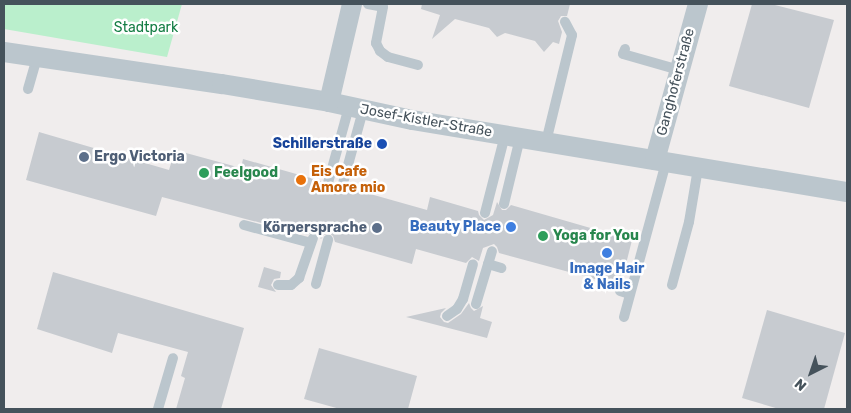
<!DOCTYPE html>
<html>
<head>
<meta charset="utf-8">
<style>
	body { margin:0 }
	#map { position:relative; width:851px; height:413px; overflow:hidden; background:#f0eded; font-family:Rubik,sans-serif }
	div>[style] { position:absolute }
	[style*='--x'] { left:calc(var(--x)*1px); top:calc(var(--y)*1px); width:calc(var(--w)*1px); rotate:calc(var(--a)*1deg) }
	.green>* { inset:0; background:#baefcc }
	.building>* { inset:0; background:#c7cbd0 }
	.service>* { height:10px; margin:-5px; padding:0 5px; transform-origin:5px; border-radius:5px; background:#bbc6cd }
	.minor>* { height:20px; margin:-10px; padding:0 10px; transform-origin:10px; border-radius:10px; background:#bbc6cd }
	.dots>* { width:14px; height:14px; translate:-50% -50%; box-sizing:border-box; border:2px solid #fff; border-radius:50% }
	span { translate:-50% -50%; white-space:nowrap; text-align:center; line-height:1.15; -webkit-text-stroke:5px #fff; paint-order:stroke }
	.park-label { font-size:14px; color:#157e45 }
	.street-label { font-size:14px; color:#45525b }
	.transit-label { font-size:14px; color:#164399; font-weight:700 }
	.right { translate:-100% -50%; text-align:right }
	.service-label { font-size:14px; color:#4e5e75; font-weight:700 }
	.left { translate:0 -50%; text-align:left }
	.food-label { font-size:14px; color:#c56008; font-weight:700 }
	.leisure-label { font-size:14px; color:#27864d; font-weight:700 }
	.shop-label { font-size:14px; color:#366cbe; font-weight:700 }
	.frame { position:absolute; inset:0; border:5px solid #45525b; pointer-events:none }
	.north { position:absolute; left:786px; top:348px; width:50px; height:50px; -webkit-text-stroke:4px #fff; paint-order:stroke; rotate:221deg; font-size:14px; font-weight:700; line-height:20px; text-align:center; color:#45525b }
	.north::after { content:''; display:block; margin:auto; width:18px; height:22px; background:#45525b; clip-path:polygon(50% 0,100% 100%,50% 72%,0 100%) }
</style>
</head>
<body>
<div id="map">
	<div class="green">
		<div style="clip-path:polygon(4px 4px,182px 4px,167px 57px,4px 29px)"></div>
	</div>
	<div class="building">
		<div style="clip-path:polygon(422px 4px,570px 4px,567px 16px,561px 16px,558px 21px,562px 32px,559px 44px,553px 42px,544px 52px,535px 41px,505px 33px,497px 37px,489px 28px,455px 19px,432px 39px,440px 15px,421px 9px)"></div>
		<div style="clip-path:polygon(752px 4px,771px 4px,834px 20px,809px 108px,729px 86px)"></div>
		<div style="clip-path:polygon(39px 132px,169px 170px,175px 150px,241px 168px,243px 159px,321px 181px,323px 187px,327px 190px,336px 185px,336px 189px,341px 194px,346px 192px,349px 188px,427px 210px,430px 197px,478px 211px,479px 215px,484px 220px,493px 215px,497px 202px,502px 210px,506px 210px,511px 205px,632px 240px,621px 284px,617px 285px,499px 253px,497px 247px,494px 244px,483px 248px,479px 261px,472px 257px,466px 263px,416px 249px,412px 264px,335px 242px,333px 236px,329px 233px,324px 235px,321px 239px,315px 231px,307px 235px,162px 197px,156px 216px,26px 180px)"></div>
		<div style="clip-path:polygon(264px 267px,281px 272px,280px 278px,274px 279px,271px 285px,276px 292px,258px 287px)"></div>
		<div style="clip-path:polygon(53px 272px,244px 328px,221px 409px,176px 409px,185px 378px,181px 376px,188px 352px,118px 333px,112px 353px,37px 329px)"></div>
		<div style="clip-path:polygon(469px 303px,471px 308px,474px 311px,483px 306px,480px 318px,492px 322px,487px 338px,406px 317px,446px 308px,441px 313px,440px 317px,444px 322px,448px 323px,461px 314px)"></div>
		<div style="clip-path:polygon(767px 310px,845px 333px,824px 409px,779px 409px,742px 398px)"></div>
		<div style="clip-path:polygon(319px 348px,417px 376px,408px 409px,340px 409px,304px 399px)"></div>
	</div>
	<div class="service">
		<div style="--x:368;--y:4;--w:15;--a:11"></div>
		<div style="--x:383;--y:7;--w:37;--a:101"></div>
		<div style="--x:376;--y:43;--w:9;--a:63"></div>
		<div style="--x:380;--y:51;--w:10;--a:37"></div>
		<div style="--x:388;--y:57;--w:31;--a:15"></div>
		<div style="--x:625;--y:49;--w:5;--a:112"></div>
		<div style="--x:623;--y:54;--w:58;--a:15.9"></div>
		<div style="--x:28;--y:89;--w:33;--a:-74"></div>
		<div style="--x:546;--y:142;--w:110;--a:-76.3"></div>
		<div style="--x:572;--y:35;--w:15;--a:-118"></div>
		<div style="--x:328;--y:183;--w:79;--a:-74.6"></div>
		<div style="--x:342;--y:187;--w:80;--a:-74.7"></div>
		<div style="--x:504;--y:204;--w:68;--a:-76.4"></div>
		<div style="--x:485;--y:213;--w:81;--a:-75.6"></div>
		<div style="--x:244;--y:225;--w:69;--a:15"></div>
		<div style="--x:488;--y:264;--w:14;--a:17"></div>
		<div style="--x:316;--y:284;--w:46;--a:-74.7"></div>
		<div style="--x:278;--y:285;--w:13;--a:0"></div>
		<div style="--x:291;--y:285;--w:11;--a:-41"></div>
		<div style="--x:299;--y:278;--w:42;--a:-70.7"></div>
		<div style="--x:672;--y:285;--w:65;--a:-74.9"></div>
		<div style="--x:689;--y:222;--w:55;--a:-80.5"></div>
		<div style="--x:620;--y:291;--w:10;--a:17"></div>
		<div style="--x:476;--y:304;--w:55;--a:-73.2"></div>
		<div style="--x:447;--y:316;--w:12;--a:-35"></div>
		<div style="--x:457;--y:309;--w:12;--a:-59"></div>
		<div style="--x:463;--y:299;--w:36;--a:-74"></div>
		<div style="--x:624;--y:317;--w:161;--a:-74.8"></div>
		<div style="--x:158;--y:409;--w:53;--a:-73.6"></div>
	</div>
	<div class="minor">
		<div style="--x:4;--y:52;--w:220;--a:8.4"></div>
		<div style="--x:222;--y:84;--w:109;--a:9.5"></div>
		<div style="--x:329;--y:102;--w:85;--a:12.2"></div>
		<div style="--x:412;--y:120;--w:441;--a:9.4"></div>
		<div style="--x:329;--y:102;--w:101;--a:-76.8"></div>
		<div style="--x:655;--y:160;--w:162;--a:-74.6"></div>
	</div>
	<div class="dots">
		<div style="left:382px;top:144px;background:#1a4fb4"></div>
		<div style="left:84px;top:157px;background:#5c6f8a"></div>
		<div style="left:204px;top:173px;background:#2e9e5b"></div>
		<div style="left:301px;top:180px;background:#e8710a"></div>
		<div style="left:511px;top:227px;background:#3f7fe0"></div>
		<div style="left:377px;top:228px;background:#5c6f8a"></div>
		<div style="left:543px;top:236px;background:#2e9e5b"></div>
		<div style="left:607px;top:253px;background:#3f7fe0"></div>
	</div>
	<div class="park-label">
		<span style="left:146px;top:28px">Stadtpark</span>
	</div>
	<div class="street-label">
		<span style="left:676px;top:82px;rotate:-75deg">Ganghoferstraße</span>
		<span style="left:426px;top:121px;rotate:10deg">Josef-Kistler-Straße</span>
	</div>
	<div class="transit-label">
		<span class="right" style="left:372px;top:144px">Schillerstraße</span>
	</div>
	<div class="service-label">
		<span class="left" style="left:94px;top:157px">Ergo Victoria</span>
		<span class="right" style="left:367px;top:228px">Körpersprache</span>
	</div>
	<div class="food-label">
		<span class="left" style="left:311px;top:180px">Eis Cafe<br>Amore mio</span>
	</div>
	<div class="leisure-label">
		<span class="left" style="left:214px;top:173px">Feelgood</span>
		<span class="left" style="left:553px;top:236px">Yoga for You</span>
	</div>
	<div class="shop-label">
		<span class="right" style="left:501px;top:227px">Beauty Place</span>
		<span style="left:607px;top:277px">Image Hair<br>&amp; Nails</span>
	</div>
	<div class="frame"></div>
	<div class="north">N</div>
</div>
</body>
</html>
